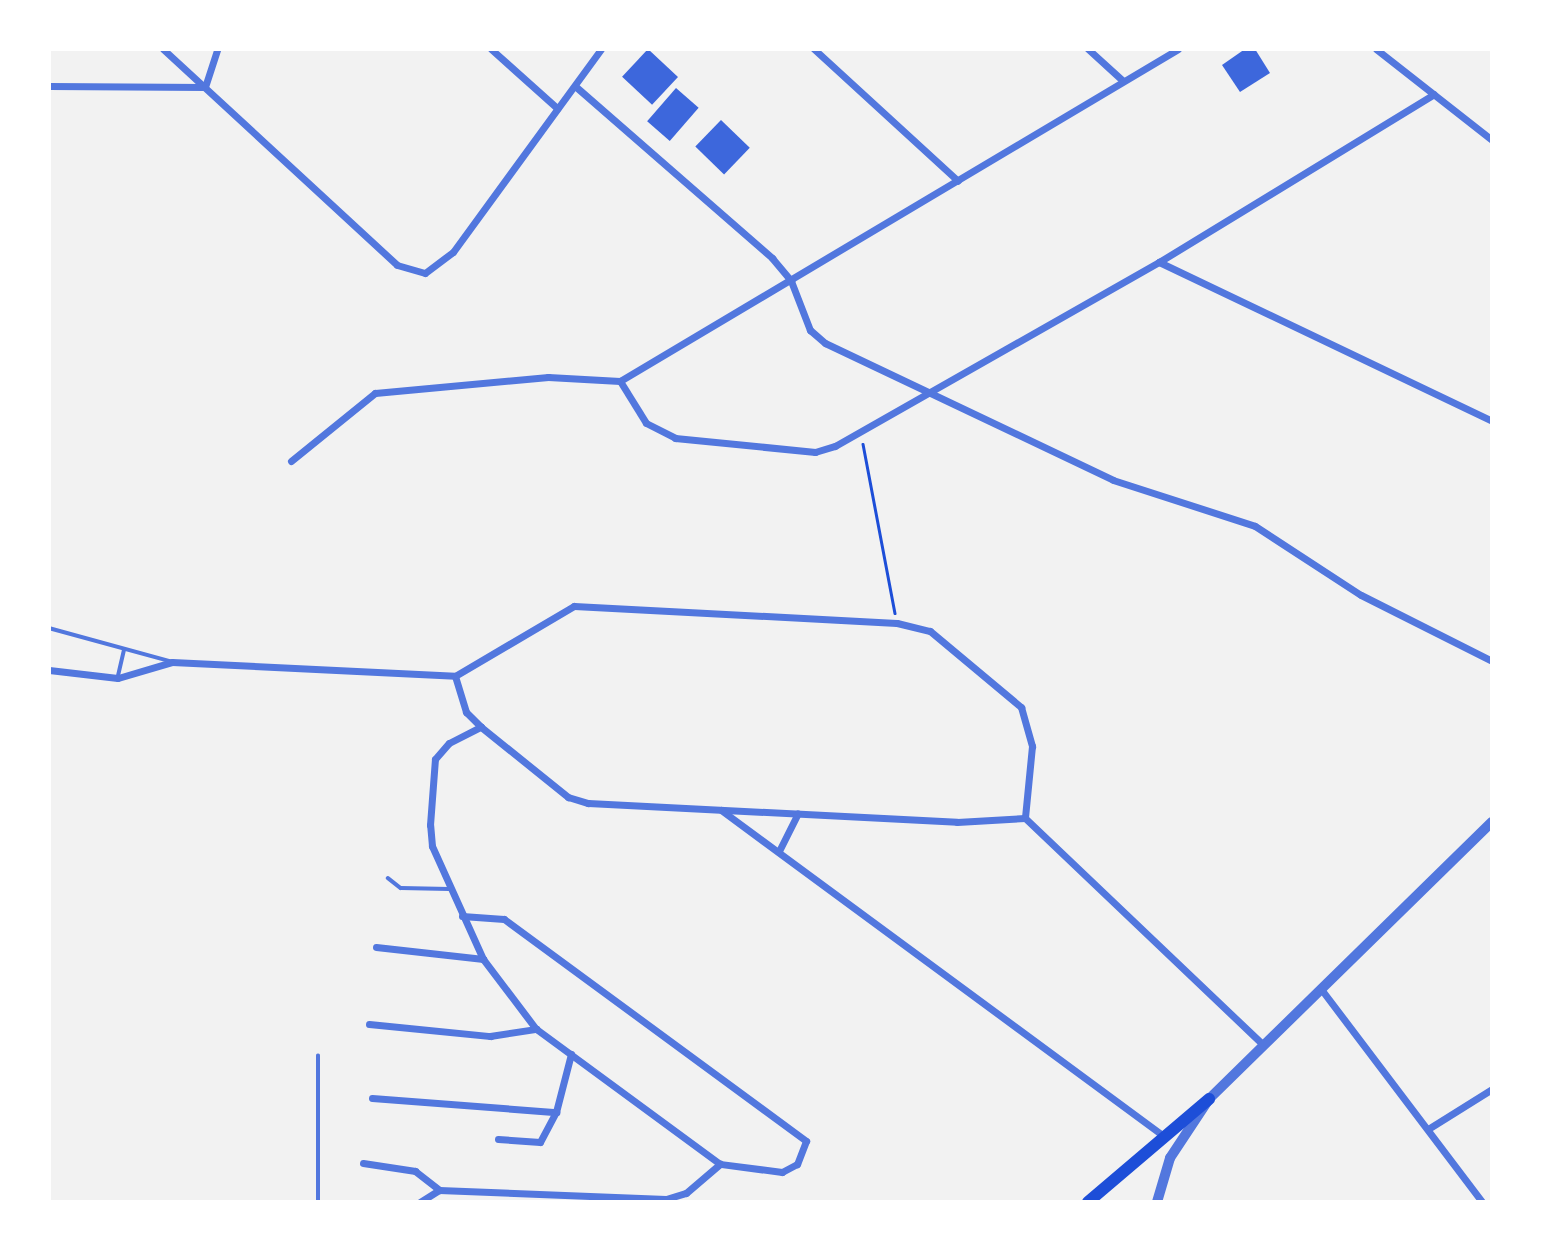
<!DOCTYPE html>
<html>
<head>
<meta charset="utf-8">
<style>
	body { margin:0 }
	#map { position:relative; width:1541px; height:1251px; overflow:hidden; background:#f2f2f2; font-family:"Golos Text",sans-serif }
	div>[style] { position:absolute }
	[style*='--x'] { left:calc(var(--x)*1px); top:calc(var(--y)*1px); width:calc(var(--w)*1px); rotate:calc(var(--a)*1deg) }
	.building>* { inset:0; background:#3d67dc; transform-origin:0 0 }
	.path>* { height:2.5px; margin:-1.25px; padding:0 1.25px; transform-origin:1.25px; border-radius:1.25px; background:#1d4ed8 }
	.service>* { height:3.5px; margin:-1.75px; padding:0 1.75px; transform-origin:1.75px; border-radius:1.75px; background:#5277de }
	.minor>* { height:7px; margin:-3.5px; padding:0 3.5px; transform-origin:3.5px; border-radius:3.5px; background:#5277de }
	.tertiary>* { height:10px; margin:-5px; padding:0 5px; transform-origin:5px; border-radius:5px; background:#5277de }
	.primary>* { height:12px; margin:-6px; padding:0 6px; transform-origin:6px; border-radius:6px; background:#1d4ed8 }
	span { translate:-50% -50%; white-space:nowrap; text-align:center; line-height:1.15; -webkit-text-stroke:5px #fff; paint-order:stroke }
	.frame { position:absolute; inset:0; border:51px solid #fff; pointer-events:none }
</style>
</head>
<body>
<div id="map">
	<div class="building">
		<div style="left:648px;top:49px;width:41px;height:38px;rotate:43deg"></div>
		<div style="clip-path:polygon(1245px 49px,1255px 49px,1270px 73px,1240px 92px,1222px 65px)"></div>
		<div style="left:676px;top:88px;width:30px;height:44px;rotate:41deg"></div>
		<div style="left:721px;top:120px;width:40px;height:37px;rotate:44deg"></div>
	</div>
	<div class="path">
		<div style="--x:863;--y:444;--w:172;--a:79.3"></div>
	</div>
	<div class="service">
		<div style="--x:49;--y:628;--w:125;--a:15.3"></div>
		<div style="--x:118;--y:676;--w:26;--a:-77"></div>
		<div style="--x:388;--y:878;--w:16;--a:38"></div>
		<div style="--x:401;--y:888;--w:48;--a:1.2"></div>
		<div style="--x:318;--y:1202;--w:146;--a:-90"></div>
	</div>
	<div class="minor">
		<div style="--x:163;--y:49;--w:318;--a:42.7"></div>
		<div style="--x:397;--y:265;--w:29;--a:16"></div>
		<div style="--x:425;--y:273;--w:35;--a:-37"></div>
		<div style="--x:453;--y:252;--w:251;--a:-53.9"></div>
		<div style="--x:491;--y:49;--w:89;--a:41.8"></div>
		<div style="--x:814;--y:49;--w:195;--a:42.5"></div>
		<div style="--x:1088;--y:49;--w:47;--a:42.4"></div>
		<div style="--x:1376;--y:49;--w:147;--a:38.1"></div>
		<div style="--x:49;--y:86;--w:156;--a:0.4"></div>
		<div style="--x:205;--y:87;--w:40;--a:-72"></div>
		<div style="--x:575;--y:86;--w:262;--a:41.1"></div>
		<div style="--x:772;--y:258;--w:30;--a:50"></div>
		<div style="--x:791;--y:281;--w:53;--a:68.8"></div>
		<div style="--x:810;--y:330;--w:20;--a:41"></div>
		<div style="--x:825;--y:343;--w:319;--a:25.4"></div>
		<div style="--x:1113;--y:480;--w:149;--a:17.9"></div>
		<div style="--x:1255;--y:526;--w:126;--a:33.1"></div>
		<div style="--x:1361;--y:595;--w:147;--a:26.7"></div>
		<div style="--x:1159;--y:262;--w:369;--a:25.5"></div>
		<div style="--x:620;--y:381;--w:49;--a:58.2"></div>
		<div style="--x:646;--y:423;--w:33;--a:27"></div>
		<div style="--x:675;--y:438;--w:141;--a:5.7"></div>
		<div style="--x:815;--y:452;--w:21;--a:-17"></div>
		<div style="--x:835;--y:446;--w:373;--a:-29.6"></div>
		<div style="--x:1159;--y:262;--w:322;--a:-31.4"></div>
		<div style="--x:291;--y:461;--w:108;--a:-39"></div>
		<div style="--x:375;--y:393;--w:174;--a:-5.3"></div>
		<div style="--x:548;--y:377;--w:72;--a:3.2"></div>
		<div style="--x:620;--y:381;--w:649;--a:-30.75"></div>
		<div style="--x:49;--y:670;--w:69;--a:6.6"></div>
		<div style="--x:118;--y:678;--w:56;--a:-16.5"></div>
		<div style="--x:172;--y:662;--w:283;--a:2.8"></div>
		<div style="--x:455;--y:676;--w:138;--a:-30.5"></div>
		<div style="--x:574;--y:606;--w:323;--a:3"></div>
		<div style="--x:897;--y:623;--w:34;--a:14"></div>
		<div style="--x:930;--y:631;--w:119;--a:39.9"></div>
		<div style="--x:1021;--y:707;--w:41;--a:74.2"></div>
		<div style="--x:1032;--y:746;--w:72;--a:95.6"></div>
		<div style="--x:455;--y:676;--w:38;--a:73"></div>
		<div style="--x:466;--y:712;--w:21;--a:45"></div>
		<div style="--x:481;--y:727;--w:112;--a:38.8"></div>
		<div style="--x:568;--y:797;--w:21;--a:17"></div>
		<div style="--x:588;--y:803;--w:369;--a:2.9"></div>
		<div style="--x:957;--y:822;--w:68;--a:-3.4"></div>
		<div style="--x:721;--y:810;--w:551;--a:36.37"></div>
		<div style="--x:1025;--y:818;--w:329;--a:43.6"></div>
		<div style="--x:779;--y:851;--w:42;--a:-63.4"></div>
		<div style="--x:462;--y:916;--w:42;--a:4.1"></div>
		<div style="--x:504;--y:919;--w:375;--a:36.3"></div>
		<div style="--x:806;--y:1141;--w:25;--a:111"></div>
		<div style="--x:797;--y:1164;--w:17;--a:152"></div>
		<div style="--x:782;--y:1172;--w:63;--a:-172.6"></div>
		<div style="--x:376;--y:947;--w:108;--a:6.4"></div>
		<div style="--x:1321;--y:989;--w:267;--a:52.9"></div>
		<div style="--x:369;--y:1024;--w:122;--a:5.7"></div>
		<div style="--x:490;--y:1036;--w:47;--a:-8.7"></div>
		<div style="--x:372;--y:1098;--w:185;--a:4.4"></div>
		<div style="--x:556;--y:1112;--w:60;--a:-75.5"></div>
		<div style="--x:1428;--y:1129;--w:75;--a:-32"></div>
		<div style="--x:498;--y:1139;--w:42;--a:4.1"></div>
		<div style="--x:540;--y:1142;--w:34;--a:-62"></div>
		<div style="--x:363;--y:1163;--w:53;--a:8.7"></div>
		<div style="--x:415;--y:1171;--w:31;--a:38"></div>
		<div style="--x:420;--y:1202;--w:22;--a:-32"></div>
		<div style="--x:439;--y:1190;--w:227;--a:2.3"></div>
		<div style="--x:666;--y:1199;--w:21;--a:-17"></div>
		<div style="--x:686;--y:1193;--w:45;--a:-40.5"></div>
		<div style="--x:720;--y:1164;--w:228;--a:-143.7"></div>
		<div style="--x:536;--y:1029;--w:88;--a:-127.1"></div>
		<div style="--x:483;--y:959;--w:124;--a:-114.3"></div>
		<div style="--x:432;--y:846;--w:21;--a:-95"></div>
		<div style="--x:430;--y:825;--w:66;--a:-85.7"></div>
		<div style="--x:435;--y:759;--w:21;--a:-49"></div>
		<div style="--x:449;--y:743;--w:36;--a:-27"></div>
	</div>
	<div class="tertiary">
		<div style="--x:1157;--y:1202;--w:46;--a:-73.5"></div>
		<div style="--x:1170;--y:1158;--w:71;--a:-56.5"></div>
		<div style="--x:1209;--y:1099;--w:396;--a:-44.4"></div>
	</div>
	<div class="primary">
		<div style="--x:1088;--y:1202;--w:159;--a:-40.4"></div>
	</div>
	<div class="frame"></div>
</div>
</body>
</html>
